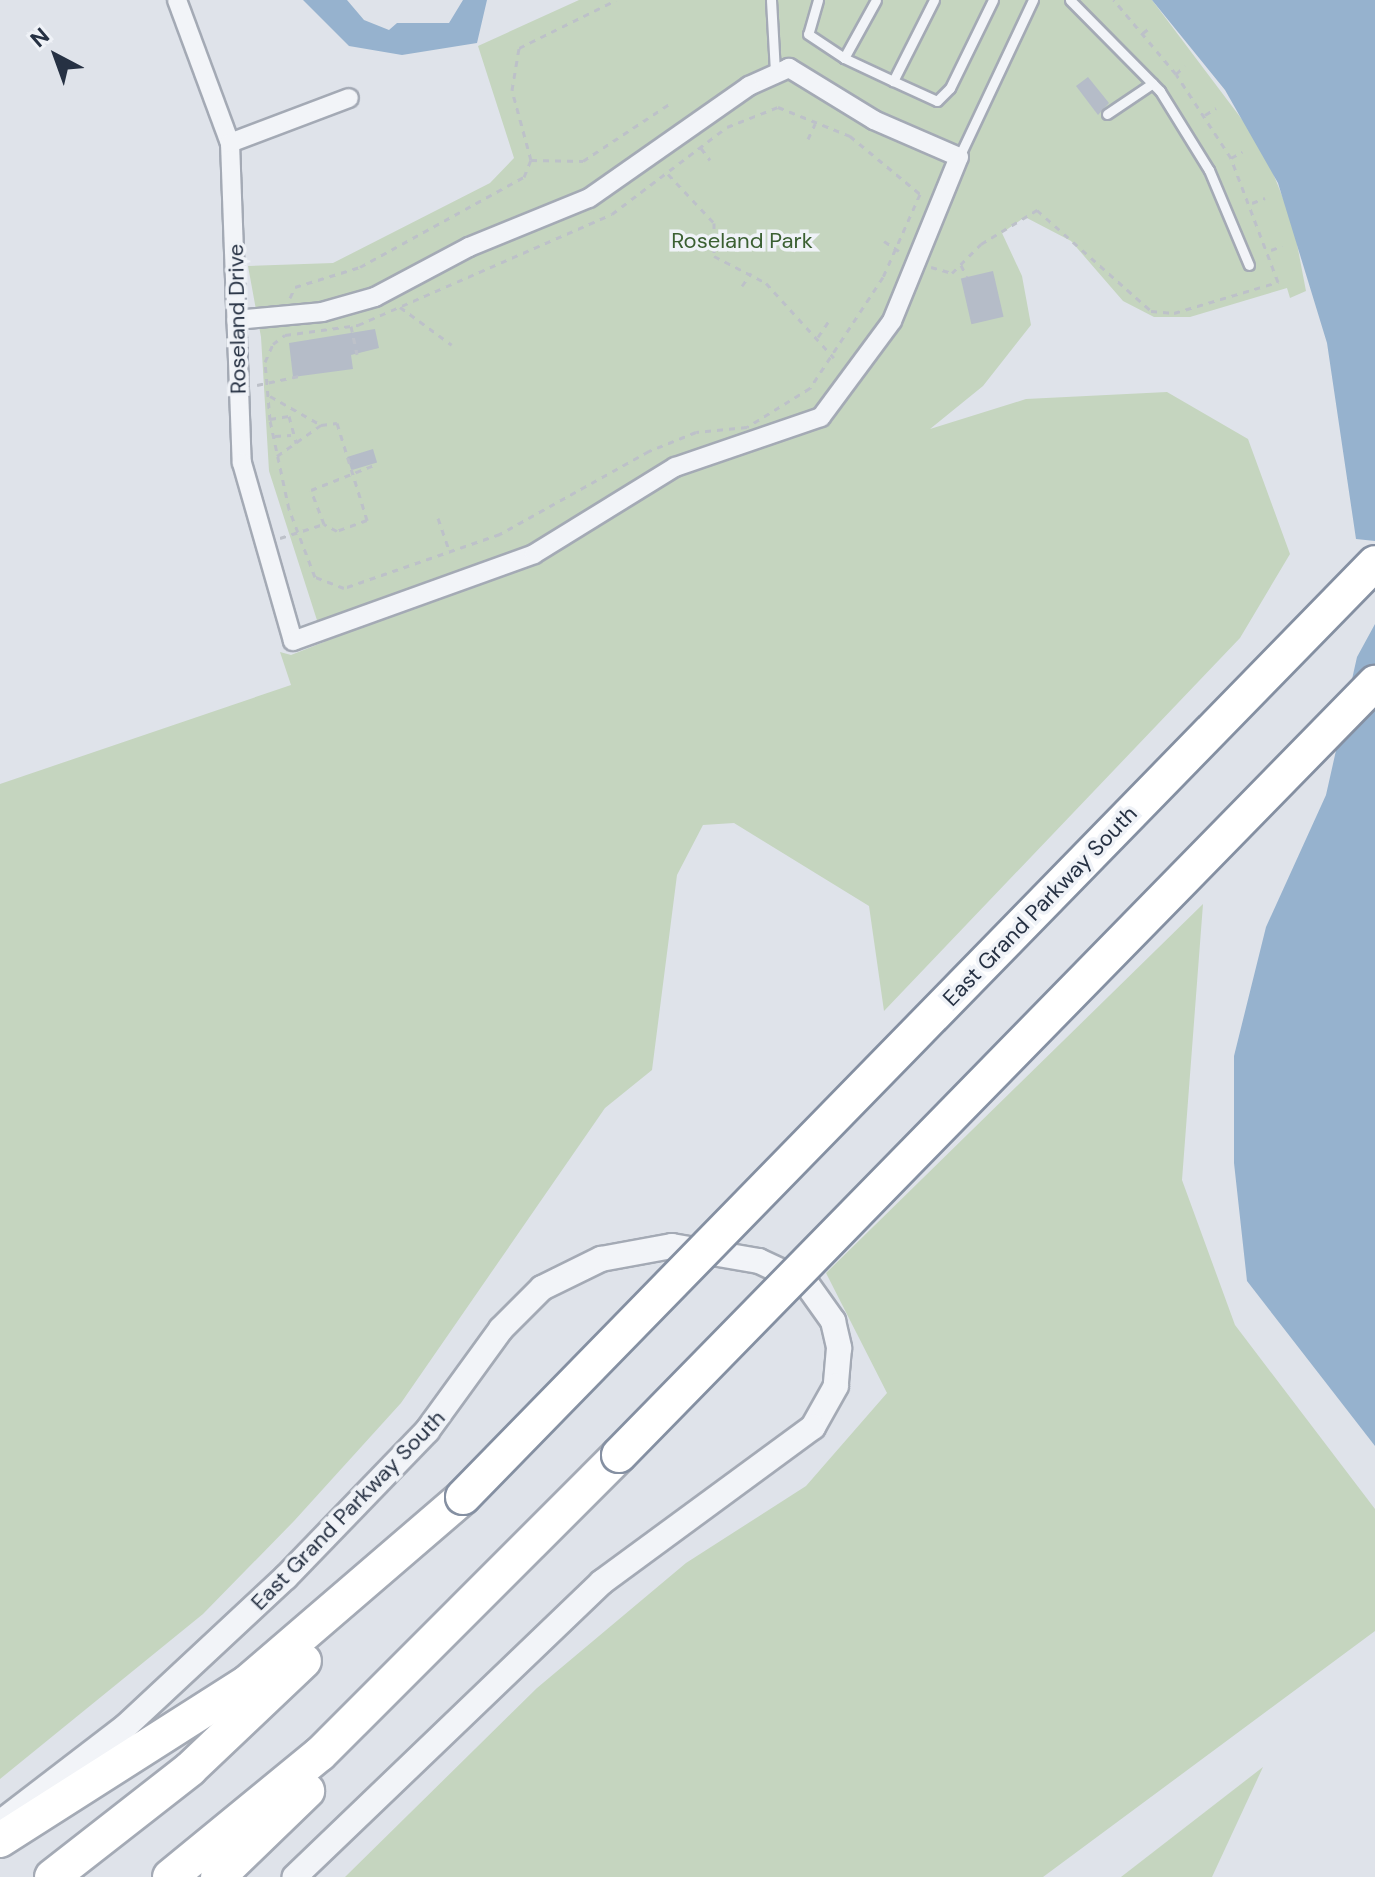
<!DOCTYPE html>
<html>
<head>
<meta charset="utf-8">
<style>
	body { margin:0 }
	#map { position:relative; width:1375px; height:1877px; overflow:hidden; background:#dfe3ea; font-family:"DM Sans",sans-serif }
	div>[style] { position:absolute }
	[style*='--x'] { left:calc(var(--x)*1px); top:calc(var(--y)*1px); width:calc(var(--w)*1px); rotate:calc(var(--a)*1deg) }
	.green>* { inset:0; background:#c5d5bf }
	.water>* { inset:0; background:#96b2ce }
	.building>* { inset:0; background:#b5bcc8; transform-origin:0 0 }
	.path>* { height:3px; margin-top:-1.5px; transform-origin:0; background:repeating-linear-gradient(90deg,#bdc1c9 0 6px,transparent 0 12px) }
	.roads { filter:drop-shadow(2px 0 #a4aab5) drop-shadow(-2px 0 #a4aab5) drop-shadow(0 2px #a4aab5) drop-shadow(0 -2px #a4aab5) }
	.service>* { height:9px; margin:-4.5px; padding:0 4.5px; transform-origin:4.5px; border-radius:4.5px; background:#f2f4f8 }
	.minor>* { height:18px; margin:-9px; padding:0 9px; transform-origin:9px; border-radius:9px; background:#f2f4f8 }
	.tertiary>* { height:24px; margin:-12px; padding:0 12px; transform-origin:12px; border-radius:12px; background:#f2f4f8 }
	.motorway>* { height:34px; margin:-17px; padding:0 17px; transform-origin:17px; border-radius:17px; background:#fff }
	.bridges { filter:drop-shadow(2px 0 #8590a2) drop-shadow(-2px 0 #8590a2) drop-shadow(0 2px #8590a2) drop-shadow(0 -2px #8590a2) }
	.motorway-bridge>* { height:34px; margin:-17px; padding:0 17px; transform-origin:17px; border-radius:17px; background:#fff }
	span { translate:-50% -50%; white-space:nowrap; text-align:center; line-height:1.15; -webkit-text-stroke:7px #eff2f7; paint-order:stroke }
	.park-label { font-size:22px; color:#3b6032 }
	.street-label { font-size:22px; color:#263143 }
	.north { position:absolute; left:16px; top:16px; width:80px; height:80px; -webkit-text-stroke:6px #eff2f7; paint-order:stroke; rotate:319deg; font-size:22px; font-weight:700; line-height:32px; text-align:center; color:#263143 }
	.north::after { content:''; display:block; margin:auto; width:28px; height:36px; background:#263143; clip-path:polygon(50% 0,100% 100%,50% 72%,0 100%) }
</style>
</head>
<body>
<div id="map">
	<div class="green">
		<div style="clip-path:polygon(579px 0,1152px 0,1262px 146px,1293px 223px,1306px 291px,1290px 298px,1287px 288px,1190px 317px,1154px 317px,1123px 301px,1071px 241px,1025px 217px,1002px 233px,1022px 276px,1031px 325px,983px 386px,930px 429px,1026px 399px,1167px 392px,1248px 439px,1290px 554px,1240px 638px,884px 1011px,869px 906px,734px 823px,703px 825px,677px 875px,652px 1070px,605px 1108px,401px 1403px,294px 1521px,203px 1614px,0 1779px,0 784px,291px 685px,280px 652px,291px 655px,324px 642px,269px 471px,261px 337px,248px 266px,333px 263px,490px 183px,514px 158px,478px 46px)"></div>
		<div style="clip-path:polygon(1203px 904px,1182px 1180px,1235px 1325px,1375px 1509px,1375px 1631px,1043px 1877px,345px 1877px,537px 1688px,686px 1563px,806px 1486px,887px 1393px,826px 1273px)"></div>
		<div style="clip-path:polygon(1263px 1767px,1212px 1877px,1121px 1877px)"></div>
	</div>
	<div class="water">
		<div style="clip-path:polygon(303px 0,347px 0,364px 20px,389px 30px,397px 23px,449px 23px,463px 0,487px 0,477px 43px,402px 55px,349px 46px)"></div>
		<div style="clip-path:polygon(1152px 0,1375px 0,1375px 541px,1356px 539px,1327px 343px,1278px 183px,1225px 90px)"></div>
		<div style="clip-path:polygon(1375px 624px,1375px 1446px,1247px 1281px,1234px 1163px,1234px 1056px,1266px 927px,1326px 795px,1357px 657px)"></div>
	</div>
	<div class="building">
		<div style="clip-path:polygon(1088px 77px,1109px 103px,1098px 115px,1076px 86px)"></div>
		<div style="left:993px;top:271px;width:47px;height:33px;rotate:77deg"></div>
		<div style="clip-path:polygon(375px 329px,379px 348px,351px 355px,353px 369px,293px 377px,289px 343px)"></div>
		<div style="left:373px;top:449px;width:14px;height:27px;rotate:73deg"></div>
	</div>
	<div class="path">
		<div style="--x:1143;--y:33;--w:11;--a:-38"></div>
		<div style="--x:1176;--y:74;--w:12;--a:-42"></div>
		<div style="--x:778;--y:107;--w:78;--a:21.9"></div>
		<div style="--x:850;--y:136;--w:91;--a:39.6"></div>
		<div style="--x:920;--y:194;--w:91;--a:114"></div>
		<div style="--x:883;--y:277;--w:133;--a:123.3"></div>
		<div style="--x:810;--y:388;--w:74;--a:148.2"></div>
		<div style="--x:747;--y:427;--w:51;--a:174.4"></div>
		<div style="--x:696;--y:432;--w:51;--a:158"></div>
		<div style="--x:649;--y:451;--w:171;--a:150.9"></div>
		<div style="--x:500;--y:534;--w:165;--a:160.9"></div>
		<div style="--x:344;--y:588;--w:31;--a:-159"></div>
		<div style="--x:315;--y:577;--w:73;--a:-110.9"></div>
		<div style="--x:289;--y:509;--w:91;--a:-102.1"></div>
		<div style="--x:270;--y:420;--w:58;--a:-94.9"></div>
		<div style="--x:265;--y:362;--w:20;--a:-66"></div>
		<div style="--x:273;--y:344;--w:15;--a:-37"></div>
		<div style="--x:285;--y:335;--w:74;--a:-7.8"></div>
		<div style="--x:358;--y:325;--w:277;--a:-23.6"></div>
		<div style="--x:612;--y:214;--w:144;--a:-37.1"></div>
		<div style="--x:727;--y:127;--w:55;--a:-21.4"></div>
		<div style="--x:1205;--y:115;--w:13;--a:-32"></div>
		<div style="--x:808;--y:139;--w:17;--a:-65"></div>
		<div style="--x:701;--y:148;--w:15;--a:53"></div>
		<div style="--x:1231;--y:158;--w:13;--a:-29"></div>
		<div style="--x:531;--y:160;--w:52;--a:1.1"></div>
		<div style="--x:583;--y:161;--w:103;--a:-33.5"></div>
		<div style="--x:668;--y:174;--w:67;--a:46.8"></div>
		<div style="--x:714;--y:223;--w:33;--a:90"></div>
		<div style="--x:714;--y:256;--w:59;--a:27.4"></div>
		<div style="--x:766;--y:283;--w:101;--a:47.8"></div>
		<div style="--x:1252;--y:203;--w:14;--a:-21"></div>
		<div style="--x:884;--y:241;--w:18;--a:34"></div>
		<div style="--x:1271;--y:250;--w:12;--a:-20"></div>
		<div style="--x:961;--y:265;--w:13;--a:63"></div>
		<div style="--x:931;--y:267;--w:22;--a:16"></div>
		<div style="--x:952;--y:273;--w:41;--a:-45"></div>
		<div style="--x:981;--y:244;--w:66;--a:-31.3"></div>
		<div style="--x:1037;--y:210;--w:152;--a:41.5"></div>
		<div style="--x:1151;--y:311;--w:23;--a:5"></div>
		<div style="--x:1174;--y:313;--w:109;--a:-16.6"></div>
		<div style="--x:1278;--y:282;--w:133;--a:-110.8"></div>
		<div style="--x:1231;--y:158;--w:100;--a:-123.2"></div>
		<div style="--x:1176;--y:74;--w:97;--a:-130"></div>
		<div style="--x:742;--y:286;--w:16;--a:-55"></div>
		<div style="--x:290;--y:298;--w:12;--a:-66"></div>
		<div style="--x:295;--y:287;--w:68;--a:-17.1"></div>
		<div style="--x:360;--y:267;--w:187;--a:-28.8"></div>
		<div style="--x:524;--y:177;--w:18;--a:-68"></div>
		<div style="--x:531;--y:160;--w:73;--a:-105.2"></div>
		<div style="--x:512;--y:90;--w:43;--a:-80.5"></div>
		<div style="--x:519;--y:48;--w:108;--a:-26.3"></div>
		<div style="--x:400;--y:307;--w:64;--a:36.2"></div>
		<div style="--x:351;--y:326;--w:29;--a:78"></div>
		<div style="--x:818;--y:337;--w:23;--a:-56"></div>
		<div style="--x:257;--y:385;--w:43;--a:-12.1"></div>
		<div style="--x:270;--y:396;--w:59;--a:29.6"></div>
		<div style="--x:270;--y:419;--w:19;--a:-9"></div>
		<div style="--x:289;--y:416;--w:28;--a:75"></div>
		<div style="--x:275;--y:436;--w:16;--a:-4"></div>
		<div style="--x:277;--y:456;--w:54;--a:-35.2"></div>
		<div style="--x:321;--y:425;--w:16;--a:-7"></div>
		<div style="--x:337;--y:423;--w:102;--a:72.8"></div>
		<div style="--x:367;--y:520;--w:32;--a:160"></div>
		<div style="--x:337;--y:531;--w:15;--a:-152"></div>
		<div style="--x:438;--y:518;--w:36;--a:71"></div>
		<div style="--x:280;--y:538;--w:46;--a:-17.7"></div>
		<div style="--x:324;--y:524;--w:36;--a:-111"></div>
		<div style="--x:311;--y:490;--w:71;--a:-21.5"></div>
	</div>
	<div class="roads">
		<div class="service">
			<div style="--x:771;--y:0;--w:72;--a:86.8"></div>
			<div style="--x:818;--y:0;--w:35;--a:106"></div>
			<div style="--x:808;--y:34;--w:43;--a:33.7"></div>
			<div style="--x:844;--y:58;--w:66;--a:-61.1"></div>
			<div style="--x:934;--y:0;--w:91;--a:116.8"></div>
			<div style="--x:893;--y:81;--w:48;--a:24.4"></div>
			<div style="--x:937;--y:101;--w:18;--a:-45"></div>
			<div style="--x:950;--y:88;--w:98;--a:-64"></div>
			<div style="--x:1070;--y:0;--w:128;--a:45.3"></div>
			<div style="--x:1160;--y:91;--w:93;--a:58.2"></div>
			<div style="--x:1209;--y:170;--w:103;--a:67.2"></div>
			<div style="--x:844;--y:58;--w:54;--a:25.1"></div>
			<div style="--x:1107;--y:114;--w:55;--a:-34"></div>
			<div style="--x:959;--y:157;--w:174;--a:-64.8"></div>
		</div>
		<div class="minor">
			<div style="--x:177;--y:0;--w:153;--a:69.7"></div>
			<div style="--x:230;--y:143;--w:320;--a:87.9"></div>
			<div style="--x:242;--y:463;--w:185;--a:74"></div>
			<div style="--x:293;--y:641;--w:256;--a:-19.8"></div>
			<div style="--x:534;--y:554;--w:166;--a:-31.7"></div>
			<div style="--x:675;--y:467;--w:154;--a:-18.9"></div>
			<div style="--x:821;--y:417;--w:119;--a:-53.5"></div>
			<div style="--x:892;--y:321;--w:177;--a:-67.8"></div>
			<div style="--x:959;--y:157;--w:93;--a:-156.5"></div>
			<div style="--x:874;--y:120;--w:100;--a:-148.5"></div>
			<div style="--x:789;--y:68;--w:44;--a:155.8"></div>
			<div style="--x:749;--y:86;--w:195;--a:145"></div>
			<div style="--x:589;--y:198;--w:130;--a:157.8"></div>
			<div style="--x:469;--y:247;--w:106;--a:152"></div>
			<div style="--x:375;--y:297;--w:55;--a:164.2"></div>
			<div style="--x:322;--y:312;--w:86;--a:174.7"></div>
			<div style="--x:230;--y:143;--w:127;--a:-20.7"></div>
		</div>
		<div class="tertiary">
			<div style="--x:5;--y:1819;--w:151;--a:-37.5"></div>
			<div style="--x:125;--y:1727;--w:220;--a:-43"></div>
			<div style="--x:286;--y:1577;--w:203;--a:-46"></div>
			<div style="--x:427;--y:1431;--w:126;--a:-54"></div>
			<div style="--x:501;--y:1329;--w:58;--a:-45"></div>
			<div style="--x:542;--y:1288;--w:66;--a:-26.2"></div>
			<div style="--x:601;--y:1259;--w:72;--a:-10.4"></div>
			<div style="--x:672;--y:1246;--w:88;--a:9.8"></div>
			<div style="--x:759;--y:1261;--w:52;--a:25.1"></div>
			<div style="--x:806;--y:1283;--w:47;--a:54.6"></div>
			<div style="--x:833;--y:1321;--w:28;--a:77"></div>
			<div style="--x:839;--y:1348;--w:38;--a:95"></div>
			<div style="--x:836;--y:1386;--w:47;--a:119.3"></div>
			<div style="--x:813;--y:1427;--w:262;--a:143.7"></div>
			<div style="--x:602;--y:1582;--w:426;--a:136.2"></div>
		</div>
		<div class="motorway">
			<div style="--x:0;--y:1840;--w:294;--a:-32.5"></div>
			<div style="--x:248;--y:1682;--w:284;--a:-40.7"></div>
			<div style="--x:52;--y:1877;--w:175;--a:-38"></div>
			<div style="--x:190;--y:1769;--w:157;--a:-43.5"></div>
			<div style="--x:170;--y:1877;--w:194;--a:-39.4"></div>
			<div style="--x:320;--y:1754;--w:423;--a:-45"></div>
			<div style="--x:218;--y:1877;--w:124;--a:-44"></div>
		</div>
	</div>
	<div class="bridges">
		<div class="motorway-bridge">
			<div style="--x:619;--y:1455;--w:1081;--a:-45.6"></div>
			<div style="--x:463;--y:1497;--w:1305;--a:-45.68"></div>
		</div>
	</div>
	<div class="park-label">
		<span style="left:742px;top:241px">Roseland Park</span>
	</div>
	<div class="street-label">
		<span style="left:237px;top:319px;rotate:-91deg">Roseland Drive</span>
		<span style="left:1040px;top:906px;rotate:-46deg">East Grand Parkway South</span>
		<span style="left:348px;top:1510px;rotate:-46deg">East Grand Parkway South</span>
	</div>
	<div class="north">N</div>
</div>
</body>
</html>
